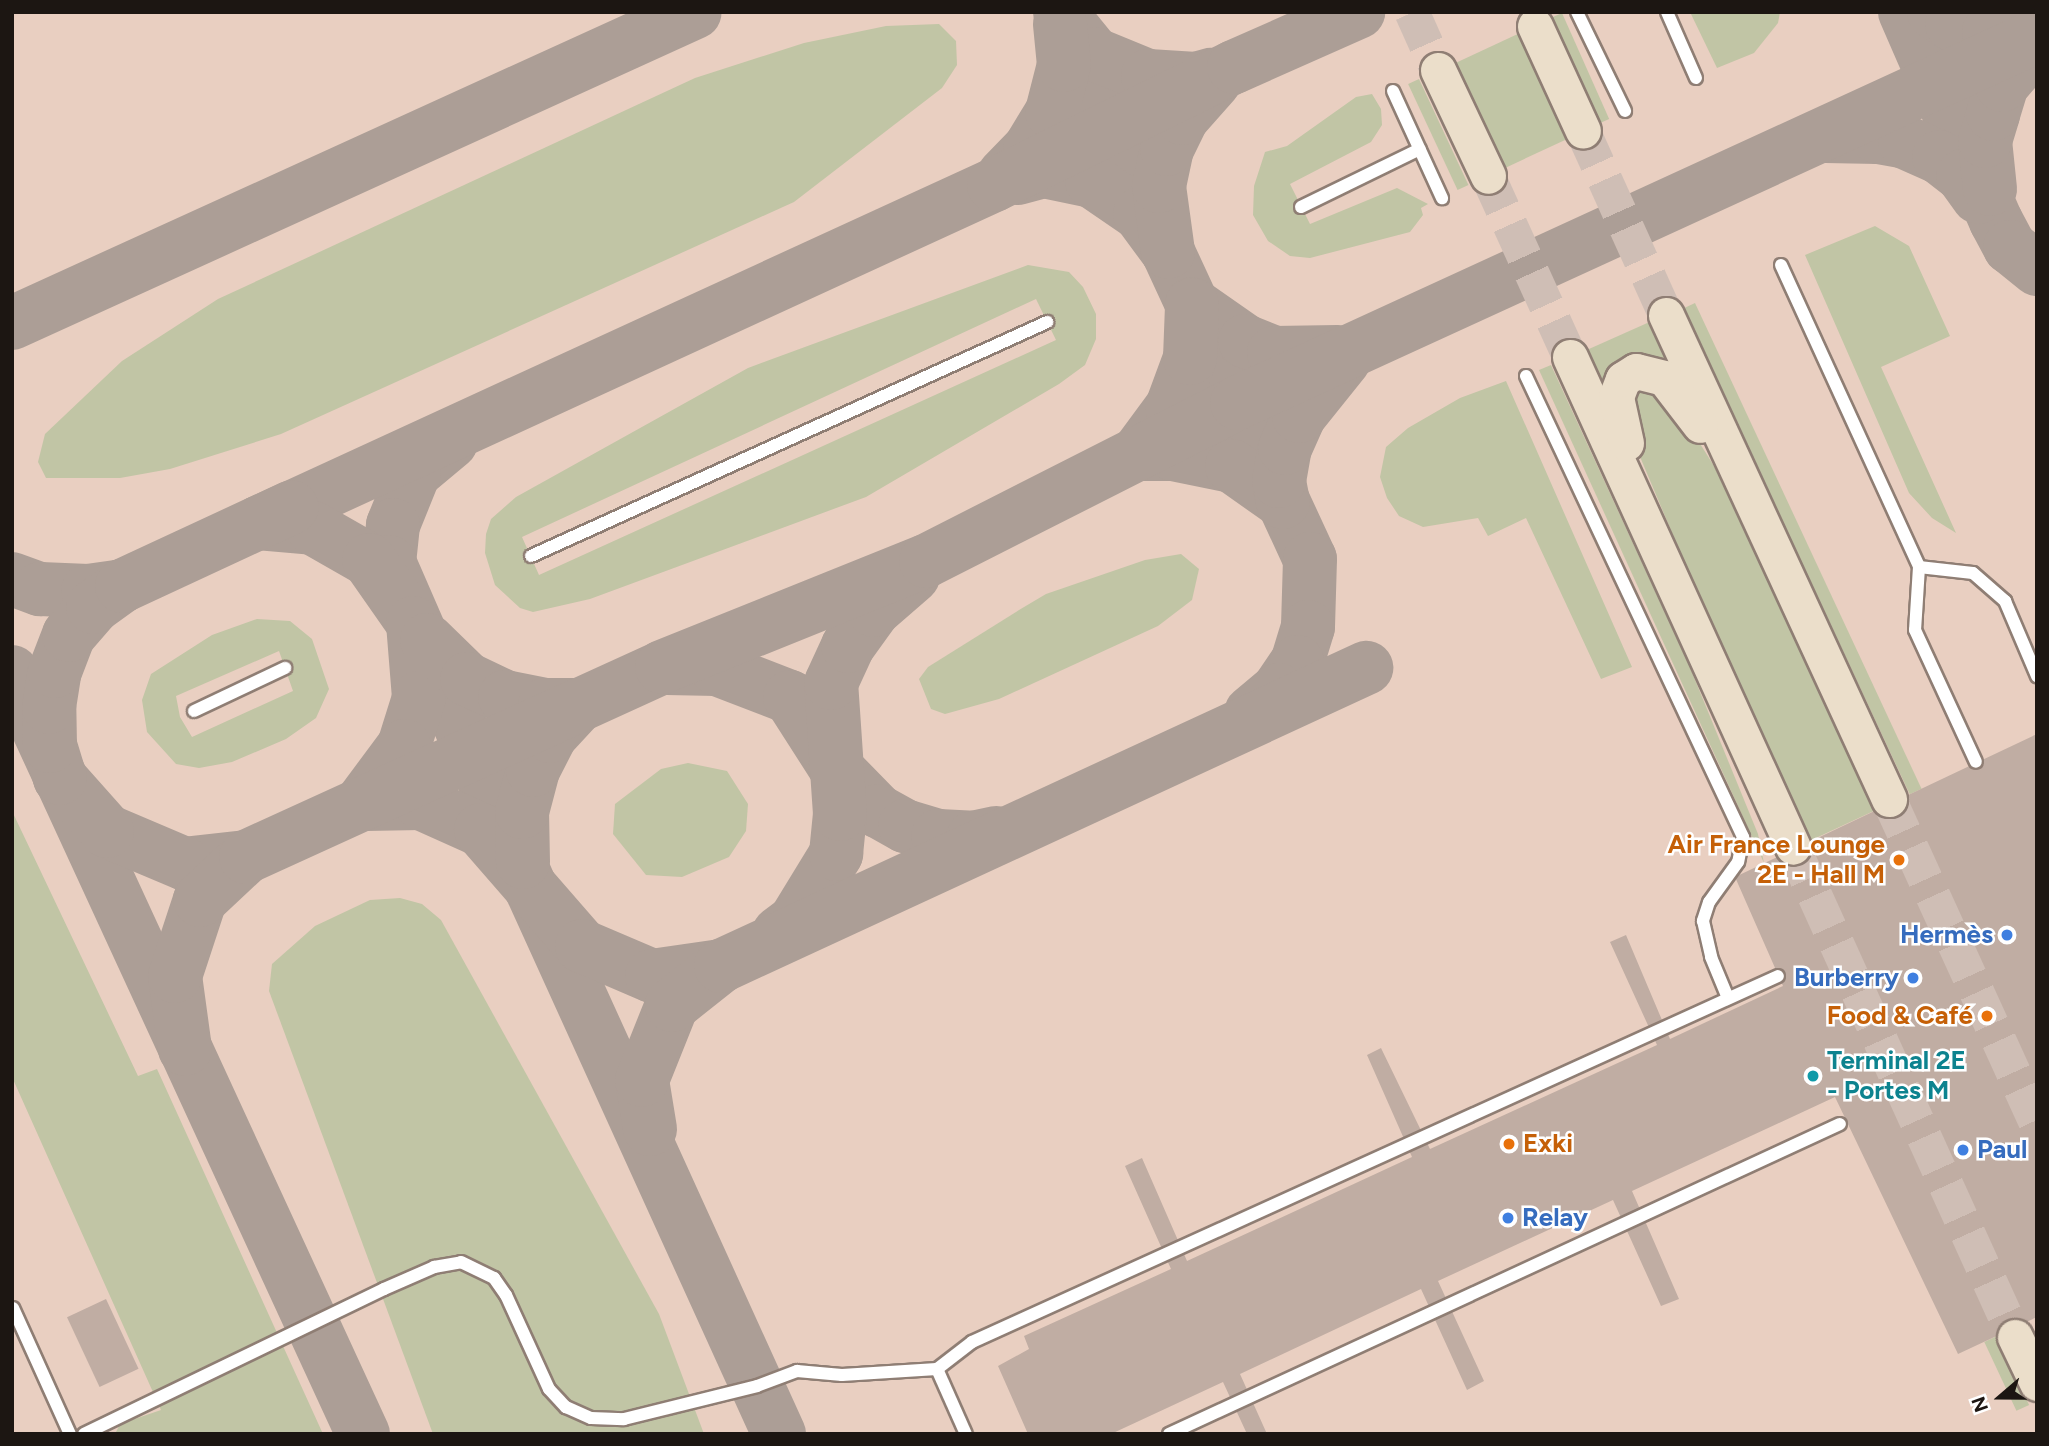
<!DOCTYPE html>
<html>
<head>
<meta charset="utf-8">
<style>
	body { margin:0 }
	#map { position:relative; width:2049px; height:1446px; overflow:hidden; background:#efdcd2; font-family:Figtree,sans-serif }
	div>[style] { position:absolute }
	[style*='--x'] { left:calc(var(--x)*1px); top:calc(var(--y)*1px); width:calc(var(--w)*1px); rotate:calc(var(--a)*1deg) }
	.built>* { inset:0; background:#e9cfc1; transform-origin:0 0 }
	.green>* { inset:0; background:#c1c5a5; transform-origin:0 0 }
	.taxiway>* { height:54px; margin:-27px; padding:0 27px; transform-origin:27px; border-radius:27px; background:#ac9e96 }
	.building>* { inset:0; background:#c0ada3; transform-origin:0 0 }
	.secondary-tunnel>* { height:35px; margin-top:-17.5px; transform-origin:0; background:repeating-linear-gradient(90deg,#cfbeb5 0 35px,transparent 0 53px) }
	.roads { filter:drop-shadow(2px 0 #8f7e74) drop-shadow(-2px 0 #8f7e74) drop-shadow(0 2px #8f7e74) drop-shadow(0 -2px #8f7e74) }
	.service>* { height:12px; margin:-6px; padding:0 6px; transform-origin:6px; border-radius:6px; background:#fff }
	.secondary>* { height:35px; margin:-17.5px; padding:0 17.5px; transform-origin:17.5px; border-radius:17.5px; background:#ebdeca }
	.dots>* { width:19px; height:19px; translate:-50% -50%; box-sizing:border-box; border:4px solid #fff; border-radius:50% }
	span { translate:-50% -50%; white-space:nowrap; text-align:center; line-height:1.15; -webkit-text-stroke:5px #fff; paint-order:stroke }
	.food-label { font-size:26px; color:#c56008; font-weight:700 }
	.right { translate:-100% -50%; text-align:right }
	.left { translate:0 -50%; text-align:left }
	.shop-label { font-size:26px; color:#366cbe; font-weight:700 }
	.culture-label { font-size:26px; color:#0d838f; font-weight:700 }
	.frame { position:absolute; inset:0; border:14px solid #1c1612; pointer-events:none }
	.north { position:absolute; left:1965px; top:1362px; width:70px; height:70px; -webkit-text-stroke:5px #fff; paint-order:stroke; rotate:250deg; font-size:19px; font-weight:700; line-height:28px; text-align:center; color:#1c1612 }
	.north::after { content:''; display:block; margin:auto; width:24px; height:32px; background:#1c1612; clip-path:polygon(50% 0,100% 100%,50% 72%,0 100%) }
</style>
</head>
<body>
<div id="map">
	<div class="built">
		<div style="left:12px;top:12px;width:2025px;height:1422px"></div>
	</div>
	<div class="green">
		<div style="clip-path:polygon(1690px 12px,1780px 12px,1778px 23px,1754px 53px,1717px 68px)"></div>
		<div style="left:1562px;top:13px;width:116px;height:13px;rotate:66deg"></div>
		<div style="clip-path:polygon(939px 24px,956px 41px,957px 65px,942px 88px,794px 202px,281px 434px,170px 469px,120px 478px,46px 478px,38px 462px,45px 434px,122px 361px,218px 299px,695px 78px,804px 43px,886px 26px)"></div>
		<div style="left:1522px;top:32px;width:116px;height:84px;rotate:65deg"></div>
		<div style="left:1419px;top:79px;width:117px;height:12px;rotate:65deg"></div>
		<div style="clip-path:polygon(1372px 94px,1381px 109px,1382px 125px,1371px 142px,1290px 184px,1310px 224px,1397px 188px,1428px 204px,1421px 208px,1423px 215px,1410px 232px,1310px 258px,1290px 256px,1268px 241px,1253px 215px,1254px 186px,1265px 152px,1287px 146px,1356px 97px)"></div>
		<div style="clip-path:polygon(1875px 226px,1909px 246px,1950px 336px,1881px 367px,1956px 533px,1932px 518px,1909px 493px,1805px 255px)"></div>
		<div style="clip-path:polygon(evenodd,1028px 265px,1069px 272px,1083px 287px,1096px 314px,1096px 339px,1085px 365px,1059px 384px,866px 497px,590px 599px,533px 612px,520px 608px,495px 585px,485px 553px,486px 534px,491px 519px,516px 497px,748px 368px,1028px 265px,1036px 299px,1056px 340px,539px 575px,522px 537px,1036px 299px)"></div>
		<div style="left:1695px;top:303px;width:536px;height:13px;rotate:65deg"></div>
		<div style="clip-path:polygon(1654px 320px,1677px 371px,1606px 395px,1580px 353px)"></div>
		<div style="clip-path:polygon(1551px 365px,1689px 665px,1758px 834px,1764px 863px,1539px 370px)"></div>
		<div style="clip-path:polygon(1506px 381px,1632px 667px,1601px 679px,1526px 518px,1488px 536px,1478px 518px,1423px 527px,1399px 516px,1387px 498px,1380px 477px,1386px 447px,1408px 428px,1460px 398px)"></div>
		<div style="clip-path:polygon(1635px 381px,1672px 399px,1714px 466px,1878px 809px,1803px 844px,1630px 433px)"></div>
		<div style="clip-path:polygon(1181px 554px,1199px 569px,1192px 600px,1158px 626px,999px 699px,945px 714px,931px 709px,919px 679px,928px 667px,1019px 610px,1046px 594px,1145px 560px)"></div>
		<div style="clip-path:polygon(evenodd,257px 619px,290px 621px,312px 639px,329px 689px,316px 718px,286px 739px,232px 762px,199px 768px,176px 764px,147px 732px,142px 700px,151px 674px,212px 635px,257px 619px,279px 651px,293px 691px,192px 737px,180px 717px,176px 696px,279px 651px)"></div>
		<div style="clip-path:polygon(688px 763px,727px 771px,748px 804px,746px 831px,729px 857px,682px 877px,646px 875px,613px 834px,615px 804px,661px 769px)"></div>
		<div style="clip-path:polygon(12px 811px,138px 1076px,157px 1069px,323px 1434px,115px 1434px,120px 1424px,161px 1410px,12px 1077px)"></div>
		<div style="clip-path:polygon(400px 898px,422px 904px,441px 920px,659px 1314px,704px 1434px,433px 1434px,269px 991px,272px 964px,315px 926px,370px 900px)"></div>
		<div style="left:1997px;top:1336px;width:76px;height:14px;rotate:65deg"></div>
	</div>
	<div class="taxiway">
		<div style="--x:1060;--y:12;--w:164;--a:65.9"></div>
		<div style="--x:1905;--y:12;--w:228;--a:66.5"></div>
		<div style="--x:1996;--y:221;--w:30;--a:62"></div>
		<div style="--x:2010;--y:247;--w:35;--a:39"></div>
		<div style="--x:1934;--y:12;--w:22;--a:34"></div>
		<div style="--x:1952;--y:24;--w:38;--a:12"></div>
		<div style="--x:1989;--y:32;--w:48;--a:-2.4"></div>
		<div style="--x:1068;--y:22;--w:41;--a:50.9"></div>
		<div style="--x:1094;--y:54;--w:58;--a:22.2"></div>
		<div style="--x:1148;--y:76;--w:48;--a:3.6"></div>
		<div style="--x:1196;--y:79;--w:15;--a:-16"></div>
		<div style="--x:1826;--y:136;--w:52;--a:1.1"></div>
		<div style="--x:1878;--y:137;--w:27;--a:10"></div>
		<div style="--x:1905;--y:142;--w:37;--a:24"></div>
		<div style="--x:1939;--y:157;--w:31;--a:38"></div>
		<div style="--x:1963;--y:176;--w:26;--a:54"></div>
		<div style="--x:1004;--y:175;--w:37;--a:-46"></div>
		<div style="--x:1030;--y:148;--w:42;--a:-58.6"></div>
		<div style="--x:1052;--y:112;--w:49;--a:-75.7"></div>
		<div style="--x:1064;--y:65;--w:41;--a:-95.6"></div>
		<div style="--x:1018;--y:178;--w:27;--a:-15"></div>
		<div style="--x:1044;--y:171;--w:49;--a:11.8"></div>
		<div style="--x:1092;--y:181;--w:58;--a:34.5"></div>
		<div style="--x:1140;--y:214;--w:47;--a:53.6"></div>
		<div style="--x:1168;--y:252;--w:338;--a:65.2"></div>
		<div style="--x:1310;--y:559;--w:68;--a:91.7"></div>
		<div style="--x:1308;--y:627;--w:37;--a:107"></div>
		<div style="--x:1297;--y:662;--w:34;--a:124"></div>
		<div style="--x:1278;--y:690;--w:35;--a:140"></div>
		<div style="--x:1990;--y:189;--w:48;--a:-95.9"></div>
		<div style="--x:1985;--y:141;--w:28;--a:-73"></div>
		<div style="--x:1993;--y:114;--w:30;--a:-73"></div>
		<div style="--x:2002;--y:85;--w:54;--a:-49.5"></div>
		<div style="--x:1168;--y:252;--w:67;--a:-97.8"></div>
		<div style="--x:1159;--y:186;--w:38;--a:-78"></div>
		<div style="--x:1167;--y:149;--w:34;--a:-64"></div>
		<div style="--x:1182;--y:118;--w:48;--a:-48.4"></div>
		<div style="--x:1192;--y:304;--w:65;--a:34.9"></div>
		<div style="--x:1245;--y:341;--w:31;--a:22"></div>
		<div style="--x:1274;--y:353;--w:64;--a:-0.9"></div>
		<div style="--x:12;--y:323;--w:750;--a:-24.48"></div>
		<div style="--x:451;--y:442;--w:48;--a:140"></div>
		<div style="--x:414;--y:473;--w:56;--a:112"></div>
		<div style="--x:393;--y:525;--w:37;--a:96"></div>
		<div style="--x:389;--y:562;--w:353;--a:66.5"></div>
		<div style="--x:530;--y:886;--w:602;--a:65.56"></div>
		<div style="--x:1138;--y:453;--w:57;--a:-53.5"></div>
		<div style="--x:1172;--y:407;--w:52;--a:-69.8"></div>
		<div style="--x:1190;--y:358;--w:53;--a:-87.8"></div>
		<div style="--x:1137;--y:454;--w:36;--a:0"></div>
		<div style="--x:1173;--y:454;--w:60;--a:11.5"></div>
		<div style="--x:1232;--y:466;--w:62;--a:35.2"></div>
		<div style="--x:1283;--y:502;--w:21;--a:-101"></div>
		<div style="--x:1279;--y:481;--w:34;--a:-80"></div>
		<div style="--x:1285;--y:448;--w:35;--a:-66"></div>
		<div style="--x:1299;--y:416;--w:72;--a:-51.2"></div>
		<div style="--x:258;--y:523;--w:810;--a:-24.67"></div>
		<div style="--x:994;--y:185;--w:267;--a:-26.2"></div>
		<div style="--x:1234;--y:67;--w:136;--a:-23.9"></div>
		<div style="--x:258;--y:523;--w:55;--a:5.2"></div>
		<div style="--x:313;--y:528;--w:64;--a:29.7"></div>
		<div style="--x:369;--y:560;--w:77;--a:55.1"></div>
		<div style="--x:413;--y:623;--w:75;--a:85.4"></div>
		<div style="--x:419;--y:698;--w:50;--a:107.4"></div>
		<div style="--x:404;--y:746;--w:69;--a:126.7"></div>
		<div style="--x:12;--y:579;--w:30;--a:20"></div>
		<div style="--x:40;--y:589;--w:48;--a:2.4"></div>
		<div style="--x:88;--y:591;--w:34;--a:-8"></div>
		<div style="--x:427;--y:640;--w:56;--a:44.3"></div>
		<div style="--x:467;--y:679;--w:42;--a:25.3"></div>
		<div style="--x:505;--y:697;--w:41;--a:11.3"></div>
		<div style="--x:545;--y:705;--w:34;--a:0"></div>
		<div style="--x:667;--y:668;--w:50;--a:1.1"></div>
		<div style="--x:717;--y:669;--w:78;--a:21"></div>
		<div style="--x:790;--y:697;--w:83;--a:57.3"></div>
		<div style="--x:835;--y:767;--w:62;--a:45.7"></div>
		<div style="--x:878;--y:811;--w:31;--a:29"></div>
		<div style="--x:905;--y:826;--w:34;--a:17"></div>
		<div style="--x:938;--y:836;--w:35;--a:3"></div>
		<div style="--x:973;--y:838;--w:24;--a:-12"></div>
		<div style="--x:12;--y:672;--w:839;--a:65.27"></div>
		<div style="--x:365;--y:804;--w:56;--a:-1"></div>
		<div style="--x:421;--y:803;--w:66;--a:24.2"></div>
		<div style="--x:481;--y:830;--w:154;--a:49"></div>
		<div style="--x:582;--y:946;--w:76;--a:23.2"></div>
		<div style="--x:652;--y:976;--w:70;--a:-8.2"></div>
		<div style="--x:246;--y:857;--w:61;--a:173.5"></div>
		<div style="--x:185;--y:864;--w:85;--a:-157.1"></div>
		<div style="--x:107;--y:831;--w:71;--a:-131.6"></div>
		<div style="--x:60;--y:778;--w:34;--a:-107"></div>
		<div style="--x:50;--y:746;--w:39;--a:-91"></div>
		<div style="--x:49;--y:707;--w:36;--a:-81"></div>
		<div style="--x:55;--y:671;--w:39;--a:-69"></div>
		<div style="--x:69;--y:635;--w:37;--a:-49"></div>
		<div style="--x:93;--y:607;--w:36;--a:-36"></div>
		<div style="--x:122;--y:586;--w:187;--a:-24.9"></div>
		<div style="--x:523;--y:862;--w:50;--a:-91.1"></div>
		<div style="--x:522;--y:812;--w:43;--a:-75.3"></div>
		<div style="--x:533;--y:770;--w:38;--a:-63"></div>
		<div style="--x:550;--y:736;--w:38;--a:-47"></div>
		<div style="--x:779;--y:933;--w:20;--a:-37"></div>
		<div style="--x:795;--y:921;--w:79;--a:-58.5"></div>
		<div style="--x:836;--y:854;--w:40;--a:-84.3"></div>
		<div style="--x:840;--y:814;--w:131;--a:-93.9"></div>
		<div style="--x:831;--y:683;--w:41;--a:-65.3"></div>
		<div style="--x:848;--y:646;--w:44;--a:-54.2"></div>
		<div style="--x:874;--y:610;--w:52;--a:-41.1"></div>
		<div style="--x:185;--y:1049;--w:74;--a:-97.8"></div>
		<div style="--x:175;--y:976;--w:80;--a:-71.8"></div>
		<div style="--x:200;--y:900;--w:63;--a:-43.1"></div>
		<div style="--x:246;--y:857;--w:457;--a:-24.5"></div>
		<div style="--x:662;--y:667;--w:284;--a:-21.9"></div>
		<div style="--x:926;--y:561;--w:349;--a:-26.9"></div>
		<div style="--x:1237;--y:403;--w:880;--a:-24.64"></div>
		<div style="--x:650;--y:1129;--w:50;--a:-99.3"></div>
		<div style="--x:642;--y:1080;--w:81;--a:-68.2"></div>
		<div style="--x:672;--y:1005;--w:63;--a:-38.5"></div>
		<div style="--x:721;--y:966;--w:711;--a:-24.8"></div>
	</div>
	<div class="building">
		<div style="clip-path:polygon(2037px 734px,2037px 1317px,1958px 1354px,1835px 1097px,1632px 1191px,1679px 1299px,1661px 1306px,1613px 1200px,1438px 1281px,1484px 1381px,1467px 1390px,1421px 1289px,1240px 1374px,1267px 1434px,1247px 1434px,1223px 1382px,1111px 1434px,1028px 1434px,998px 1366px,1029px 1349px,1024px 1336px,1171px 1269px,1125px 1166px,1142px 1158px,1187px 1261px,1412px 1157px,1367px 1055px,1381px 1048px,1430px 1149px,1657px 1045px,1610px 942px,1626px 935px,1670px 1039px,1783px 986px,1735px 877px)"></div>
		<div style="left:106px;top:1299px;width:77px;height:43px;rotate:65deg"></div>
	</div>
	<div class="secondary-tunnel">
		<div style="--x:1412;--y:12;--w:64;--a:65.9"></div>
		<div style="--x:1583;--y:131;--w:202;--a:65.7"></div>
		<div style="--x:1488;--y:176;--w:199;--a:65.6"></div>
		<div style="--x:1889;--y:799;--w:357;--a:65.5"></div>
		<div style="--x:1793;--y:847;--w:538;--a:65.63"></div>
	</div>
	<div class="roads">
		<div class="service">
			<div style="--x:1577;--y:12;--w:110;--a:64.1"></div>
			<div style="--x:1667;--y:12;--w:72;--a:66.3"></div>
			<div style="--x:1393;--y:91;--w:118;--a:65.4"></div>
			<div style="--x:1301;--y:207;--w:132;--a:-26"></div>
			<div style="--x:1781;--y:265;--w:332;--a:65.4"></div>
			<div style="--x:1919;--y:567;--w:63;--a:93.6"></div>
			<div style="--x:1915;--y:630;--w:145;--a:65.2"></div>
			<div style="--x:1526;--y:376;--w:510;--a:64.79"></div>
			<div style="--x:1743;--y:837;--w:25;--a:101"></div>
			<div style="--x:1738;--y:862;--w:49;--a:125.9"></div>
			<div style="--x:1709;--y:902;--w:20;--a:108"></div>
			<div style="--x:1703;--y:921;--w:37;--a:77"></div>
			<div style="--x:1711;--y:957;--w:44;--a:67.5"></div>
			<div style="--x:531;--y:556;--w:567;--a:-24.39"></div>
			<div style="--x:1919;--y:567;--w:54;--a:6.3"></div>
			<div style="--x:1973;--y:573;--w:43;--a:41.2"></div>
			<div style="--x:2005;--y:601;--w:82;--a:66.9"></div>
			<div style="--x:194;--y:711;--w:101;--a:-25.3"></div>
			<div style="--x:13;--y:1308;--w:138;--a:65.7"></div>
			<div style="--x:937;--y:1369;--w:71;--a:66"></div>
			<div style="--x:84;--y:1434;--w:333;--a:-25.8"></div>
			<div style="--x:384;--y:1289;--w:55;--a:-23.7"></div>
			<div style="--x:434;--y:1267;--w:27;--a:-10"></div>
			<div style="--x:461;--y:1262;--w:37;--a:26"></div>
			<div style="--x:494;--y:1278;--w:21;--a:55"></div>
			<div style="--x:506;--y:1295;--w:103;--a:65.4"></div>
			<div style="--x:549;--y:1389;--w:25;--a:47"></div>
			<div style="--x:566;--y:1407;--w:27;--a:24"></div>
			<div style="--x:591;--y:1418;--w:33;--a:2"></div>
			<div style="--x:624;--y:1419;--w:137;--a:-13.9"></div>
			<div style="--x:757;--y:1386;--w:43;--a:-20.6"></div>
			<div style="--x:797;--y:1371;--w:45;--a:5.1"></div>
			<div style="--x:842;--y:1375;--w:95;--a:-3.6"></div>
			<div style="--x:937;--y:1369;--w:44;--a:-37.6"></div>
			<div style="--x:972;--y:1342;--w:885;--a:-24.42"></div>
			<div style="--x:1169;--y:1434;--w:739;--a:-24.8"></div>
		</div>
		<div class="secondary">
			<div style="--x:1535;--y:26;--w:115;--a:65.4"></div>
			<div style="--x:1438;--y:70;--w:117;--a:64.7"></div>
			<div style="--x:1666;--y:315;--w:533;--a:65.26"></div>
			<div style="--x:1570;--y:357;--w:538;--a:65.53"></div>
			<div style="--x:1626;--y:443;--w:47;--a:-102.3"></div>
			<div style="--x:1616;--y:397;--w:19;--a:-69"></div>
			<div style="--x:1623;--y:379;--w:15;--a:-32"></div>
			<div style="--x:1636;--y:371;--w:29;--a:14"></div>
			<div style="--x:1664;--y:378;--w:59;--a:52.5"></div>
			<div style="--x:2015;--y:1337;--w:51;--a:64.4"></div>
		</div>
	</div>
	<div class="dots">
		<div style="left:1899px;top:860px;background:#e8710a"></div>
		<div style="left:2007px;top:935px;background:#3f7fe0"></div>
		<div style="left:1913px;top:978px;background:#3f7fe0"></div>
		<div style="left:1987px;top:1016px;background:#e8710a"></div>
		<div style="left:1813px;top:1076px;background:#0f9aa8"></div>
		<div style="left:1509px;top:1144px;background:#e8710a"></div>
		<div style="left:1963px;top:1150px;background:#3f7fe0"></div>
		<div style="left:1508px;top:1218px;background:#3f7fe0"></div>
	</div>
	<div class="food-label">
		<span class="right" style="left:1885px;top:860px">Air France Lounge<br>2E - Hall M</span>
		<span class="right" style="left:1973px;top:1016px">Food &amp; Café</span>
		<span class="left" style="left:1523px;top:1144px">Exki</span>
	</div>
	<div class="shop-label">
		<span class="right" style="left:1993px;top:935px">Hermès</span>
		<span class="right" style="left:1899px;top:978px">Burberry</span>
		<span class="left" style="left:1977px;top:1150px">Paul</span>
		<span class="left" style="left:1522px;top:1218px">Relay</span>
	</div>
	<div class="culture-label">
		<span class="left" style="left:1827px;top:1076px">Terminal 2E<br>- Portes M</span>
	</div>
	<div class="frame"></div>
	<div class="north">N</div>
</div>
</body>
</html>
